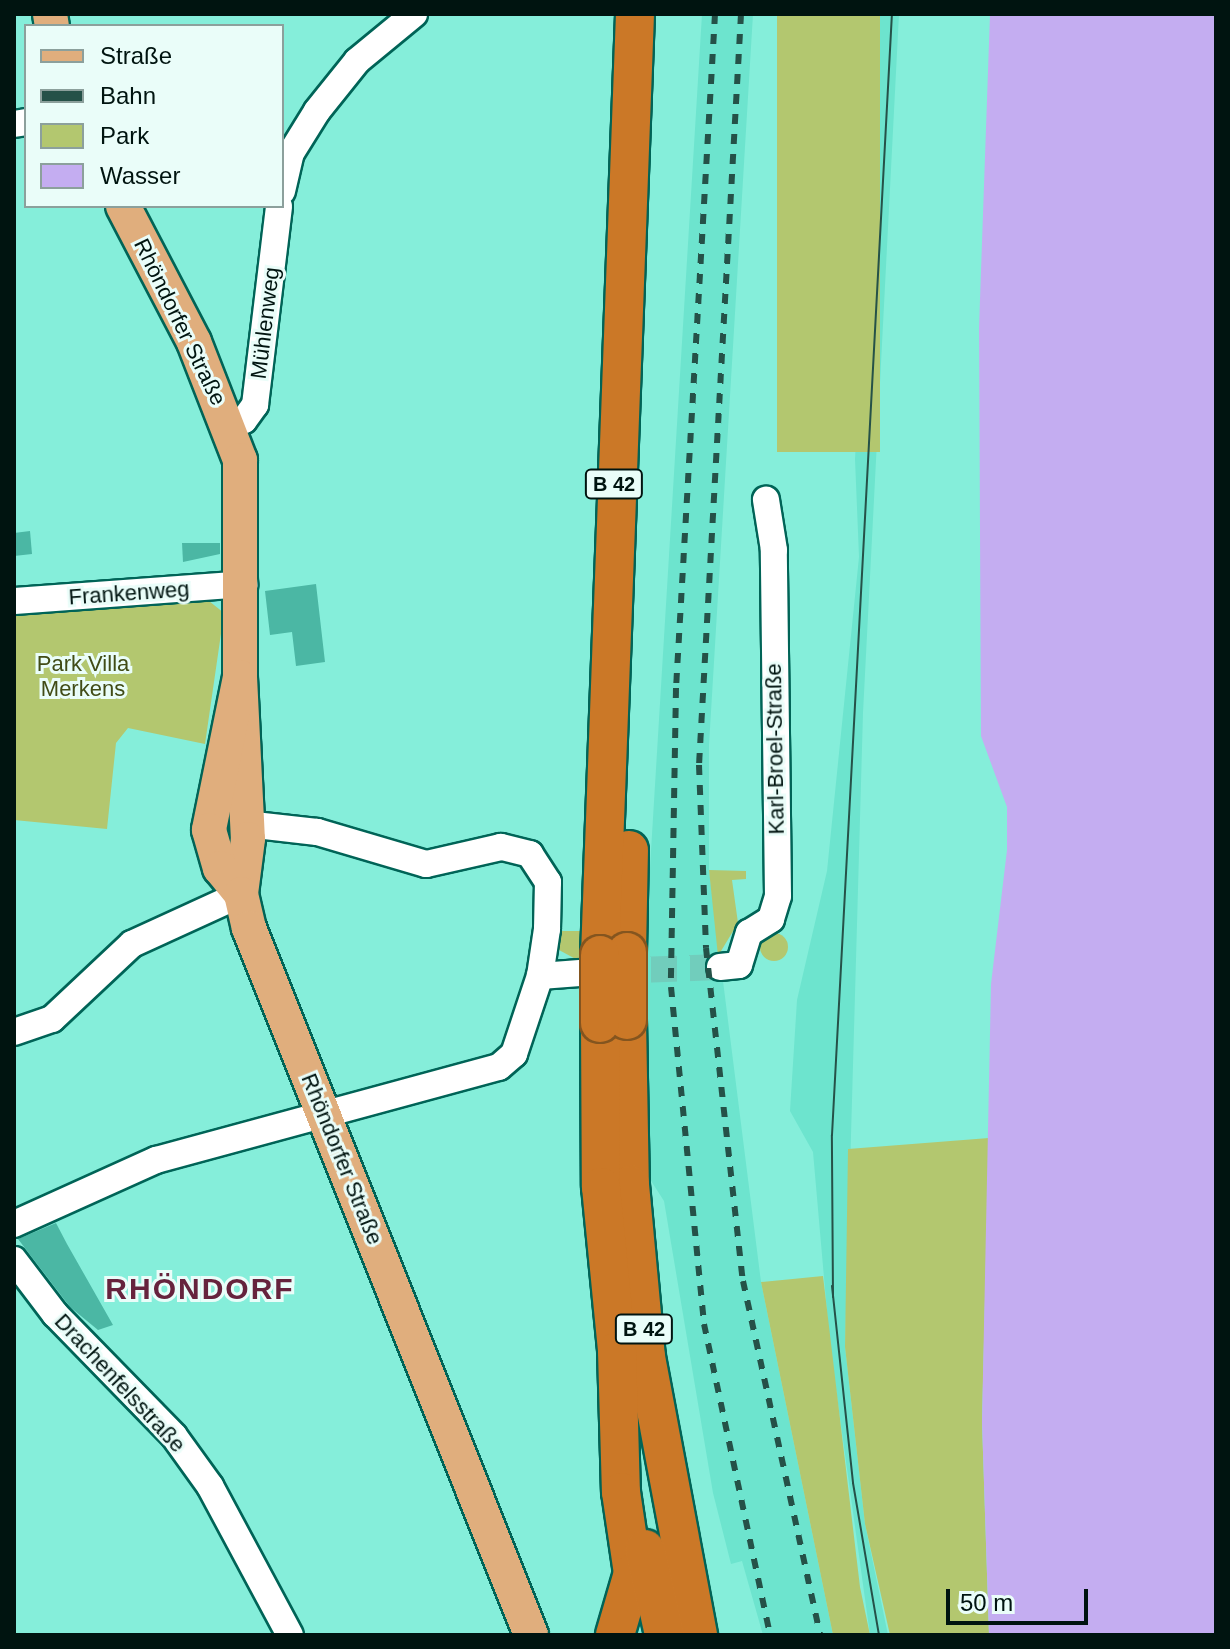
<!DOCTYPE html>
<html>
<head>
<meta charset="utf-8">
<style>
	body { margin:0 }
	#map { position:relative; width:1230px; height:1649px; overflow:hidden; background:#85eeda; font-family:Helvetica,sans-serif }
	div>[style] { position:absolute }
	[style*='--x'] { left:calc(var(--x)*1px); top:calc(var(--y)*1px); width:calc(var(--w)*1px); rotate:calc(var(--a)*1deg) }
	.built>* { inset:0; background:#6de4ce }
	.green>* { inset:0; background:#b3c76f; transform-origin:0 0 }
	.round { border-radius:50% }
	.water>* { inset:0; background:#c4adf1 }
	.building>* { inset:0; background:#4bb7a4 }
	.minor-tunnel>* { height:26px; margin-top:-13px; transform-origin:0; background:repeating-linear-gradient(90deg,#71cdbc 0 26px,transparent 0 39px) }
	.roads { filter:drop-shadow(2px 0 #006457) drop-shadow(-2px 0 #006457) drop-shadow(0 2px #006457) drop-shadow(0 -2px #006457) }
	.minor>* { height:26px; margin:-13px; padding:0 13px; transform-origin:13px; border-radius:13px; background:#fff }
	.major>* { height:34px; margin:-17px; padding:0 17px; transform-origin:17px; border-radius:17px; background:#e0ae7d }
	.highway>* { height:38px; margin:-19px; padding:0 19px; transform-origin:19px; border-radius:19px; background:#cb7827 }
	.tram>* { height:2px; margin:-1px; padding:0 1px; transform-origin:1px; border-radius:1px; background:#255148 }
	.rail>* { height:6px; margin-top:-3px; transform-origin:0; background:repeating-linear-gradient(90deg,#255148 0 10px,transparent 0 20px) }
	.bridges { filter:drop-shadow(2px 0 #84551f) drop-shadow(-2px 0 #84551f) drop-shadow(0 2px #84551f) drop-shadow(0 -2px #84551f) }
	.highway-bridge>* { height:38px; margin:-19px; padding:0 19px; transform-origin:19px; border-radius:19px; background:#cb7827 }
	span { translate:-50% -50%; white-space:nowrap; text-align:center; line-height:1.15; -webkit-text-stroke:6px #eafdf9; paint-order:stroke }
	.shield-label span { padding:2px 6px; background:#eafdf9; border:2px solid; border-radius:6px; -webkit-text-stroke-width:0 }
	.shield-label { font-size:20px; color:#001410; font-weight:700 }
	.street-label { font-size:22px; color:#001410 }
	.park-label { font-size:22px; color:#414c16 }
	.district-label { font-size:30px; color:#66233d; font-weight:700; letter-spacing:2px }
	.frame { position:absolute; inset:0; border:16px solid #001410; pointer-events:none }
	.legend { position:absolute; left:24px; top:24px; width:260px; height:184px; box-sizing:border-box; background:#eafdf9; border:2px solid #8ca09c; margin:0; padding:10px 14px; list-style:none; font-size:24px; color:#001410 }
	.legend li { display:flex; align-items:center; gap:16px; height:40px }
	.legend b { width:40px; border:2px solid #8ca09c }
	.scale { position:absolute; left:946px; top:1589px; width:142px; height:36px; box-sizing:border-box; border:4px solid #001410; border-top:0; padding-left:10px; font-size:24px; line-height:28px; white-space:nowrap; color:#001410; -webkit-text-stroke:6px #eafdf9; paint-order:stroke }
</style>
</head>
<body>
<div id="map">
	<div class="built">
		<div style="clip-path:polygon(702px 14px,753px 14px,709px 745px,709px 870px,761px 1282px,833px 1635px,763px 1635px,742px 1561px,731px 1564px,713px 1493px,664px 1201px,646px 1173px,643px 982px)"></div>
		<div style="clip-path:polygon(880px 14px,899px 14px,863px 713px,845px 1347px,865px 1524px,888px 1635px,870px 1635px,830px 1346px,813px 1152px,790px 1111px,797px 1000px,827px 871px,859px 557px,855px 459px)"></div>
	</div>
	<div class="green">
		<div style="left:777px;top:14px;width:103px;height:438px"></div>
		<div style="clip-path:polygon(199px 593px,224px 613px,205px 744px,128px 728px,116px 743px,107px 829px,14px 820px,14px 613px)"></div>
		<div style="clip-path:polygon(709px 870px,746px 871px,746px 879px,732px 880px,738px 923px,718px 956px)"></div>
		<div style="clip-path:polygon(560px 931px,585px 931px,583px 963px,559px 950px)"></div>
		<div class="round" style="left:760px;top:933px;width:28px;height:28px"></div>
		<div style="clip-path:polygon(989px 1138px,982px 1422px,989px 1635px,890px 1635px,865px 1524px,845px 1347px,848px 1149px)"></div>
		<div style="clip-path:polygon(823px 1276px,860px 1587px,870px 1635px,833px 1635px,761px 1282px)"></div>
	</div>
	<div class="water">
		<div style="clip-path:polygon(990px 14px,1216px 14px,1216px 1635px,989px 1635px,982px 1422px,991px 984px,1007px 850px,1007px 807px,981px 736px,979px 328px)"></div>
	</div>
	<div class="building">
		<div style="clip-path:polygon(30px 531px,32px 554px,14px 556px,14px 533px)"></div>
		<div style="clip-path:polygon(182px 543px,220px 543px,220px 554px,183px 562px)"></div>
		<div style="clip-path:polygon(316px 584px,325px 662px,296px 666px,292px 632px,270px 635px,265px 591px)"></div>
		<div style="clip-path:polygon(56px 1223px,67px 1244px,113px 1325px,98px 1330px,70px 1307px,18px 1239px)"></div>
	</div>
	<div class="minor-tunnel">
		<div style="--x:612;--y:971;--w:108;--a:-2.1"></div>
	</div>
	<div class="roads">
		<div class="minor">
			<div style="--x:14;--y:124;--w:12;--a:-9"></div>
			<div style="--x:282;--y:191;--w:39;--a:-77"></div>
			<div style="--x:291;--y:153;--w:49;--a:-58.2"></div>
			<div style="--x:317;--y:111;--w:64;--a:-51.3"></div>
			<div style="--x:357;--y:61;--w:74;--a:-39.5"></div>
			<div style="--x:229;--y:423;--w:15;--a:-11"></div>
			<div style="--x:244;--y:420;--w:19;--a:-54"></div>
			<div style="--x:255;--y:405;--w:200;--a:-83.1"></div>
			<div style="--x:14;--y:601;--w:231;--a:-4.2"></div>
			<div style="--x:720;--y:967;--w:19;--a:-6"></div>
			<div style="--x:739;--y:965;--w:34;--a:-73"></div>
			<div style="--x:749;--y:933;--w:26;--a:-32"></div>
			<div style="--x:771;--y:919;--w:24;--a:-73"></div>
			<div style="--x:778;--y:896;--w:346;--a:-90.7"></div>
			<div style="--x:774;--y:550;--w:51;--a:-99.1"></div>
			<div style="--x:540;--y:976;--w:40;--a:-4.3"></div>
			<div style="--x:14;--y:1032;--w:40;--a:-18.9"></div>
			<div style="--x:52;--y:1019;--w:110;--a:-43.2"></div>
			<div style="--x:132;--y:944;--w:120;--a:-24.6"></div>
			<div style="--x:14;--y:1224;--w:156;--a:-24.3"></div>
			<div style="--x:156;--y:1160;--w:355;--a:-15.2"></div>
			<div style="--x:499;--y:1067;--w:20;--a:-41"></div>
			<div style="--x:514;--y:1054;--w:82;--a:-71.6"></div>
			<div style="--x:540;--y:976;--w:48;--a:-81.5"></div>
			<div style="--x:547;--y:929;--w:47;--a:-88.8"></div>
			<div style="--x:548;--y:882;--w:33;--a:-123"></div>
			<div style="--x:530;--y:854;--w:30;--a:-166"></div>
			<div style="--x:501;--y:847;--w:77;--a:167.2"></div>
			<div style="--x:426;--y:864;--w:114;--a:-163.6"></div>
			<div style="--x:317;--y:832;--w:70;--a:-173.5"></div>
			<div style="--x:14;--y:1260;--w:68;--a:52.8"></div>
			<div style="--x:55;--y:1314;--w:170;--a:45.7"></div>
			<div style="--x:174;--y:1436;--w:62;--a:54.2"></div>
			<div style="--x:210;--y:1486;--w:169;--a:61.8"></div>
		</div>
		<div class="major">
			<div style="--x:50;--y:14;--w:12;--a:81"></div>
			<div style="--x:123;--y:206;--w:153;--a:62.4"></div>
			<div style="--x:194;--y:342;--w:127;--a:68.7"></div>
			<div style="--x:240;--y:460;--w:217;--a:90"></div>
			<div style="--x:240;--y:677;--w:162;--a:87.2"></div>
			<div style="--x:248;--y:839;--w:55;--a:97.3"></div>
			<div style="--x:240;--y:677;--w:156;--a:101.5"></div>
			<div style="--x:209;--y:830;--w:40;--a:74"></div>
			<div style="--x:220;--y:868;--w:33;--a:51"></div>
			<div style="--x:241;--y:894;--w:35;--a:77"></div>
			<div style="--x:249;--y:928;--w:761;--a:68.25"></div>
		</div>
		<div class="highway">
			<div style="--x:627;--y:952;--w:102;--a:-88.9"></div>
			<div style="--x:600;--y:955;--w:942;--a:-87.87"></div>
			<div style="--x:627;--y:1020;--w:165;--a:89"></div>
			<div style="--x:630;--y:1185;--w:173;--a:84.7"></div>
			<div style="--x:646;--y:1357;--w:283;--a:79.4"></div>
			<div style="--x:600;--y:1023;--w:164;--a:89.7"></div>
			<div style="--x:601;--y:1187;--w:165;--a:84.4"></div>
			<div style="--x:617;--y:1351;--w:141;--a:88.4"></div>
			<div style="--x:621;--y:1492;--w:82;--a:81.6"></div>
			<div style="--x:633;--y:1573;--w:65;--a:106.2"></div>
			<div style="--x:645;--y:1549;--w:88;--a:77.5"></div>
		</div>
	</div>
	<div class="tram">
		<div style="--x:832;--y:1286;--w:198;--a:83.9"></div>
		<div style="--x:853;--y:1483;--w:154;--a:80.3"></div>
		<div style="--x:833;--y:1297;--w:162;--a:-90.4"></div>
		<div style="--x:832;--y:1135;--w:1123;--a:-86.94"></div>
	</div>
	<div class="rail">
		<div style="--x:715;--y:14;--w:675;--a:93.31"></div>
		<div style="--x:676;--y:688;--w:299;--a:91"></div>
		<div style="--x:671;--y:987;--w:339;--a:84.4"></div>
		<div style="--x:704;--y:1324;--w:318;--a:78"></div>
		<div style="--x:741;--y:14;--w:752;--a:93.2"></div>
		<div style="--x:699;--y:765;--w:183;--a:87.8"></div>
		<div style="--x:706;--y:948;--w:335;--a:83.7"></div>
		<div style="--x:743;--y:1281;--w:362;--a:77.7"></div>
	</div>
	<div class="bridges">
		<div class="highway-bridge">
			<div style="--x:627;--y:1020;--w:68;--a:-90"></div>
			<div style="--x:600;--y:1023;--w:68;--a:-90"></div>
		</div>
	</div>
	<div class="shield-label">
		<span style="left:614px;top:484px">B 42</span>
		<span style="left:644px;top:1329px">B 42</span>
	</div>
	<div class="street-label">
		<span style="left:180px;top:322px;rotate:64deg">Rhöndorfer Straße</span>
		<span style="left:265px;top:323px;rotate:-83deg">Mühlenweg</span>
		<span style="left:129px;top:593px;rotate:-4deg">Frankenweg</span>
		<span style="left:775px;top:749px;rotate:-91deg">Karl-Broel-Straße</span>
		<span style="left:342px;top:1159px;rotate:68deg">Rhöndorfer Straße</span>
		<span style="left:120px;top:1383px;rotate:47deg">Drachenfelsstraße</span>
	</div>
	<div class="park-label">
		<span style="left:83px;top:676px">Park Villa<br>Merkens</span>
	</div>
	<div class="district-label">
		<span style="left:200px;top:1289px">RHÖNDORF</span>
	</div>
	<div class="frame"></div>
	<ul class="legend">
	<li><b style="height:10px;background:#e0ae7d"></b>Straße</li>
	<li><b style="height:10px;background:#255148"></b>Bahn</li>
	<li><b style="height:22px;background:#b3c76f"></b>Park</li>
	<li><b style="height:22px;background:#c4adf1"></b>Wasser</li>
	</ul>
	<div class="scale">50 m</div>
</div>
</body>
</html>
